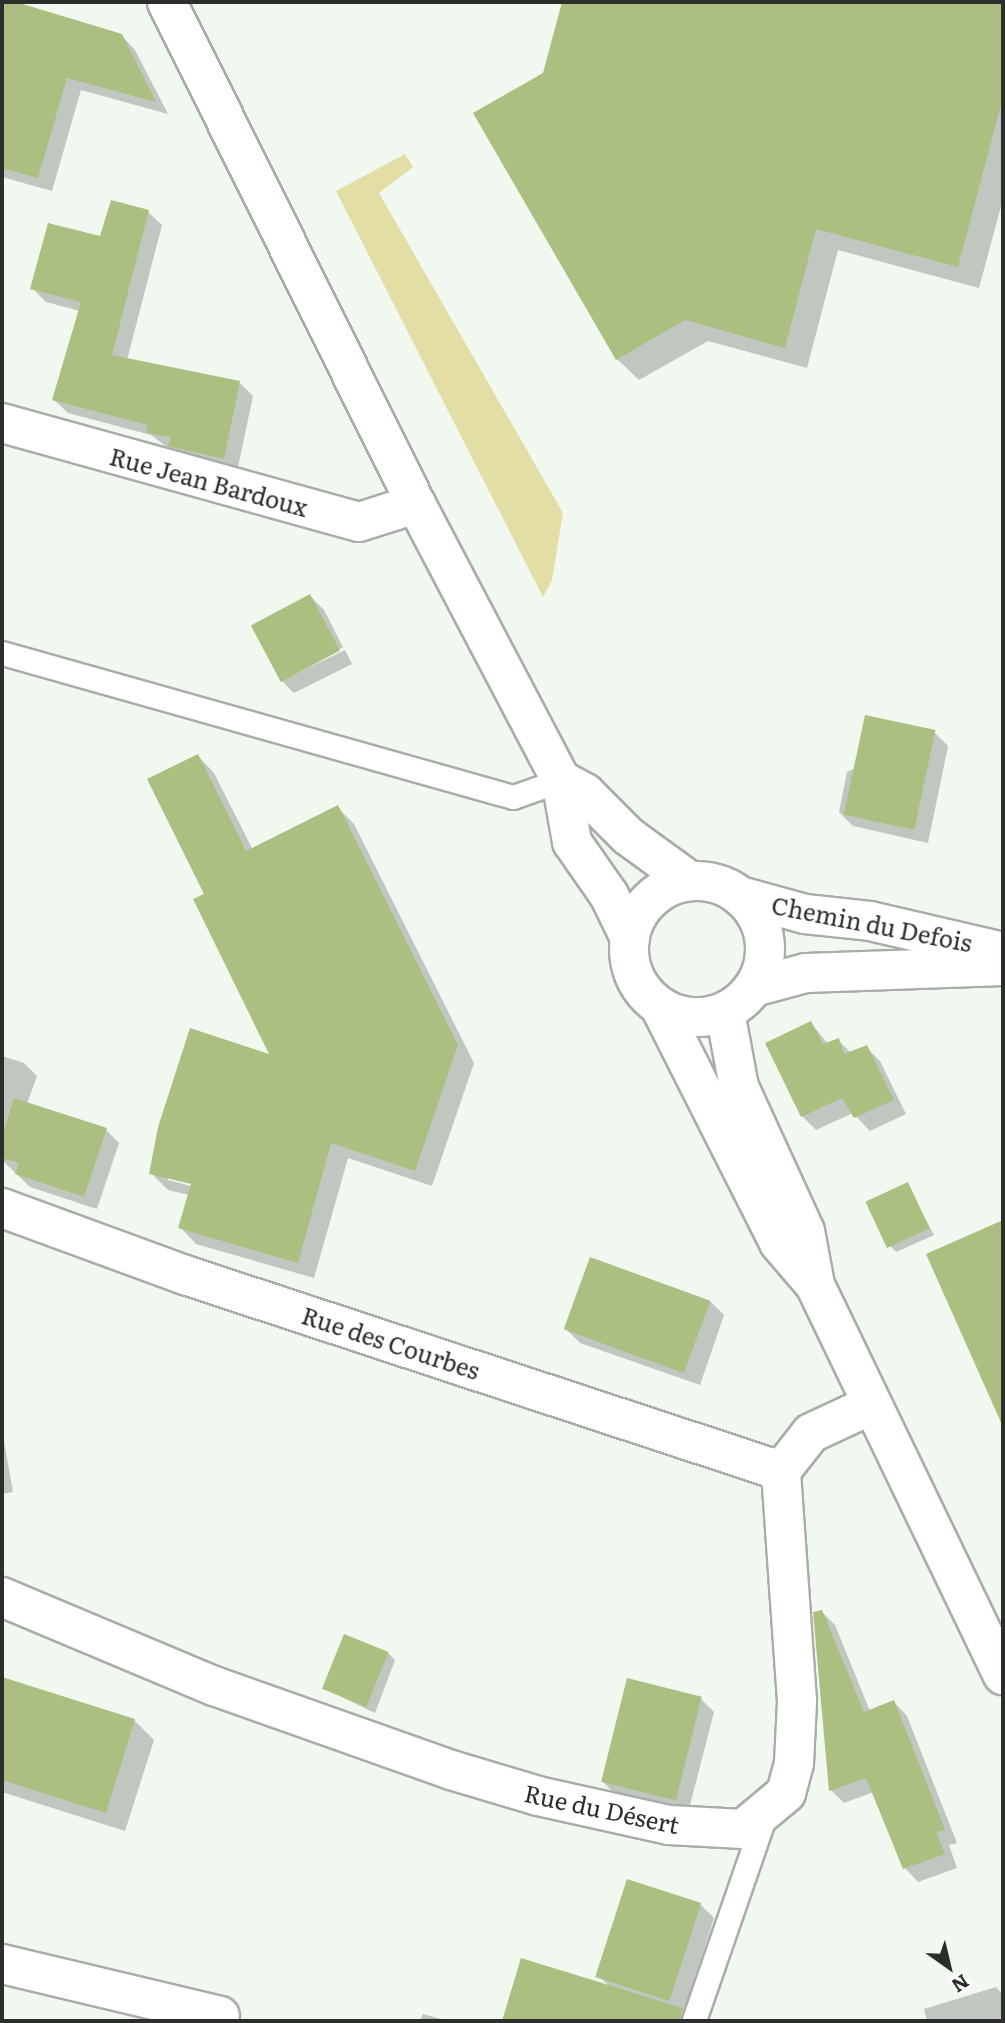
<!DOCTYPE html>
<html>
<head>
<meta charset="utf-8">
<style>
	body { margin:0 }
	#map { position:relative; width:1005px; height:2023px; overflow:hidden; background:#f1f8f0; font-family:Literata,serif }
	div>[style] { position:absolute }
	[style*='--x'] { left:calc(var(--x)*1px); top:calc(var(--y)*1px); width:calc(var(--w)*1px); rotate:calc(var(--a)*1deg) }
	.green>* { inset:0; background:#e3dda6 }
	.shadow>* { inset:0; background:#0003 }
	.building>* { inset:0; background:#acbf81; transform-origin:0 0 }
	.roads { filter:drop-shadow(2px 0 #a8aea7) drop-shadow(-2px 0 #a8aea7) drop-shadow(0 2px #a8aea7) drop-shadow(0 -2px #a8aea7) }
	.service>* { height:23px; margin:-11.5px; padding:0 11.5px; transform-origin:11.5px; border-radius:11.5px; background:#fff }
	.minor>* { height:38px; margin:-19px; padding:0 19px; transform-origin:19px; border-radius:19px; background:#fff }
	.secondary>* { height:38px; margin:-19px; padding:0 19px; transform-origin:19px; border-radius:19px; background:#fff }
	.secondary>.ring { margin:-19px; padding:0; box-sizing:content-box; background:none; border:38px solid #fff; border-radius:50% }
	span { translate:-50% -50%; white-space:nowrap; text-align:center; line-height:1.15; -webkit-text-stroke:5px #fff; paint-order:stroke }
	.street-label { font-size:24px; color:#2b2e2b }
	.frame { position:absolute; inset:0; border:4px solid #2b2e2b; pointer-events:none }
	.north { position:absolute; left:914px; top:1932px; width:70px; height:70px; -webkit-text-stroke:5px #fff; paint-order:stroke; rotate:146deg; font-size:19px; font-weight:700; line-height:28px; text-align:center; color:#2b2e2b }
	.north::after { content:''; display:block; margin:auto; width:24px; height:32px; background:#2b2e2b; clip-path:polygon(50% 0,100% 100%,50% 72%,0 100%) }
</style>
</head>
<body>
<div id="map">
	<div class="green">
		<div style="clip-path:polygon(405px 154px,413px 167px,379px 193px,563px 513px,552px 580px,543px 597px,336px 191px)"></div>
	</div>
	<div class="shadow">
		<div style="clip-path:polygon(2px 2px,121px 35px,135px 50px,168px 114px,81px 90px,52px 191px,2px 177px)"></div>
		<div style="clip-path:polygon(564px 2px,1003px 2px,1003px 199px,979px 288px,838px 250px,807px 368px,708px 341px,639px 380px,617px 359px,544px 74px)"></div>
		<div style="clip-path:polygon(148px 212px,162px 225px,127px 360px,240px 383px,253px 396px,237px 472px,183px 459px,151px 435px,68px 413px,54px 400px,80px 311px,46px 302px,32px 288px,102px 238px)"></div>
		<div style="clip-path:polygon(310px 596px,324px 610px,343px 647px,283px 680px,345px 650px,352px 664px,294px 693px,280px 679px)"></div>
		<div style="clip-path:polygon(934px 732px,948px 746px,928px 843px,853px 826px,839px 812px,847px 772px)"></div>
		<div style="clip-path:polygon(evenodd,198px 756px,214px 773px,253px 850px,338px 808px,354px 824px,474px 1063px,432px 1186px,348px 1158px,314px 1278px,196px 1244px,180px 1227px,189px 1195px,168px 1190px,151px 1173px,273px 1057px,206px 894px,198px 756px,168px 1177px,200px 1184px,199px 1188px,168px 1180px,168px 1177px)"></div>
		<div style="clip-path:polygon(811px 1023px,828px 1044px,838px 1040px,851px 1053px,866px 1047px,880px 1061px,906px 1114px,870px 1131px,853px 1113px,816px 1130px,802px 1116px)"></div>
		<div style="clip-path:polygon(2px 1056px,24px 1063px,37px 1076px,27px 1104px,106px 1130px,119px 1143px,97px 1209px,30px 1187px,2px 1160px)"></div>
		<div style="clip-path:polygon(907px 1184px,934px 1235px,896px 1252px,889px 1245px)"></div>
		<div style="clip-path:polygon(994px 1226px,1003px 1235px,1003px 1389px,997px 1391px)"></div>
		<div style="clip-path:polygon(710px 1301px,724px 1315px,700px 1385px,580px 1343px,566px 1329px)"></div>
		<div style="clip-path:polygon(2px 1430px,13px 1492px,2px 1494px)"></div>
		<div style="clip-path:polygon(822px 1612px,835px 1625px,870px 1711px,894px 1702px,907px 1716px,957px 1843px,949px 1845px,957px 1868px,918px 1882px,905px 1868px,874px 1792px,844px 1803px,831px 1790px)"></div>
		<div style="clip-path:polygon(388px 1653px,395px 1660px,375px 1713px,327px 1690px)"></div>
		<div style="clip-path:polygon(2px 1678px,134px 1720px,154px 1740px,125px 1831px,2px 1792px)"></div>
		<div style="clip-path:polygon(701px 1699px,714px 1712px,688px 1813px,615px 1794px,602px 1781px)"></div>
		<div style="clip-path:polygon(700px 1904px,714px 1918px,684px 2012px,614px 1991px,600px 1977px)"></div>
		<div style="clip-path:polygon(996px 1987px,1003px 1995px,1003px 2021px,927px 2021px,924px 2009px)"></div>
		<div style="clip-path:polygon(423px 2014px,448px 2021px,420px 2021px)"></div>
	</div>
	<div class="building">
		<div style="clip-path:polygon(2px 2px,16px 2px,122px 34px,156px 102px,67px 78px,38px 178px,2px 168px)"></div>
		<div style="clip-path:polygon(562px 2px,1003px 2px,1003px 97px,958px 267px,816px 229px,785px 348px,685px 320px,616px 360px,473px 113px,543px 73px)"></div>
		<div style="clip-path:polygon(111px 200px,149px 210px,112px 355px,240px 381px,224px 459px,168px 446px,171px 437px,146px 433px,148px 425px,52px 400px,81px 302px,30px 289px,48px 223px,100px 236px)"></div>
		<div style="left:310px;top:594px;width:64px;height:67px;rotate:62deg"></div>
		<div style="left:865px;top:715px;width:72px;height:102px;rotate:12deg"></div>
		<div style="clip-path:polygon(198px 754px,246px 851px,338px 805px,458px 1045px,415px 1171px,331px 1143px,298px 1263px,178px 1228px,191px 1184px,149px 1174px,158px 1127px,190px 1028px,269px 1054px,193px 899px,204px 894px,147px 779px)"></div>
		<div style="clip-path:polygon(811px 1021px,823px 1044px,839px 1038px,844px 1054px,867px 1045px,894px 1100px,854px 1118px,842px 1098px,801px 1117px,765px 1043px)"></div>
		<div style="clip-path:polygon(14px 1098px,107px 1128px,84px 1197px,15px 1174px,19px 1163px,2px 1158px,2px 1137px)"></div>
		<div style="left:908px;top:1182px;width:51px;height:47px;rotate:65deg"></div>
		<div style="clip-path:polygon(1003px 1220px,1003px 1427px,926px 1254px)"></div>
		<div style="left:590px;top:1257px;width:128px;height:77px;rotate:20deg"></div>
		<div style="clip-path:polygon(822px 1610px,864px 1712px,894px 1700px,945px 1830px,936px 1832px,945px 1854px,903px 1869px,866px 1778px,829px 1791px,813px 1612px)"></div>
		<div style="left:344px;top:1634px;width:48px;height:59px;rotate:22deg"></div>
		<div style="clip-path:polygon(2px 1677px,135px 1719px,106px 1813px,2px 1780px)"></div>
		<div style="left:627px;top:1678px;width:77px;height:107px;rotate:14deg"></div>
		<div style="left:627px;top:1879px;width:78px;height:103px;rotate:18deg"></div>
		<div style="clip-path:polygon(521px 1958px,683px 2008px,680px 2021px,502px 2021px)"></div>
	</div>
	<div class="roads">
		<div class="service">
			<div style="--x:2;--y:653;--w:531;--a:15.74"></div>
			<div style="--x:513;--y:797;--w:51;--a:-19.5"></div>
			<div style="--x:694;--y:2020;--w:217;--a:-70.9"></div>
		</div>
		<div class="minor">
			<div style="--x:2;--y:423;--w:370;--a:15.5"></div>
			<div style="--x:359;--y:522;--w:60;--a:-17.5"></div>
			<div style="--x:740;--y:896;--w:67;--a:15.5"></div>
			<div style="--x:805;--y:914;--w:65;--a:6.1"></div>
			<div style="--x:870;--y:921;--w:137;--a:13.1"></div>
			<div style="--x:754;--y:987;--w:54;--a:-15.1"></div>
			<div style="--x:806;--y:973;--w:197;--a:-2"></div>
			<div style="--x:2;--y:1208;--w:195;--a:20.1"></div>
			<div style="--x:185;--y:1275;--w:627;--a:18.2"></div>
			<div style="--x:2;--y:1597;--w:230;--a:22.8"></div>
			<div style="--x:214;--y:1686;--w:251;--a:19.5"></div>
			<div style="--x:451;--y:1770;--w:91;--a:16.6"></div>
			<div style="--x:538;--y:1796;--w:134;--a:12.5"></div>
			<div style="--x:669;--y:1825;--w:74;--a:3.1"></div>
			<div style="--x:743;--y:1829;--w:56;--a:-39.9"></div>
			<div style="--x:786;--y:1793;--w:31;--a:-75"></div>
			<div style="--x:794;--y:1763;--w:62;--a:-87.2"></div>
			<div style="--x:797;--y:1701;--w:231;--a:-94"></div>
			<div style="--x:781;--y:1471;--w:48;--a:-51.7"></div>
			<div style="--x:811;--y:1433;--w:66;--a:-25"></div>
			<div style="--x:2;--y:1964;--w:224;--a:13.4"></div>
		</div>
		<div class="secondary">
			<div style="--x:167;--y:2;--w:560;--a:63.62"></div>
			<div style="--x:416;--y:504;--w:312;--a:62.3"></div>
			<div style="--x:561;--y:780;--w:63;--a:79.9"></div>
			<div style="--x:572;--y:842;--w:65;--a:55.1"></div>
			<div style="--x:609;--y:895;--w:48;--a:64"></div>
			<div style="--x:561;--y:780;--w:27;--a:28"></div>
			<div style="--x:585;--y:793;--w:61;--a:45"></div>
			<div style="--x:628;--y:836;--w:77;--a:36"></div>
			<div class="ring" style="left:629px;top:881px;width:98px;height:98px"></div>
			<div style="--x:660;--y:1007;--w:264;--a:63.2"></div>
			<div style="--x:779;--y:1243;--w:55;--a:49.4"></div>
			<div style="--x:725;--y:1012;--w:76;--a:79.4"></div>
			<div style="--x:739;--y:1087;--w:158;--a:65.4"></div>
			<div style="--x:805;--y:1231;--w:55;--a:79.5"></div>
			<div style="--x:815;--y:1285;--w:433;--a:64.3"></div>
		</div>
	</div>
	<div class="street-label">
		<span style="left:209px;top:481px;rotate:15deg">Rue Jean Bardoux</span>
		<span style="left:872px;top:923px;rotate:11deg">Chemin du Defois</span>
		<span style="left:391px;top:1342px;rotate:18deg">Rue des Courbes</span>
		<span style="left:602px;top:1808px;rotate:12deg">Rue du Désert</span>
	</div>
	<div class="frame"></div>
	<div class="north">N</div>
</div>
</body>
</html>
